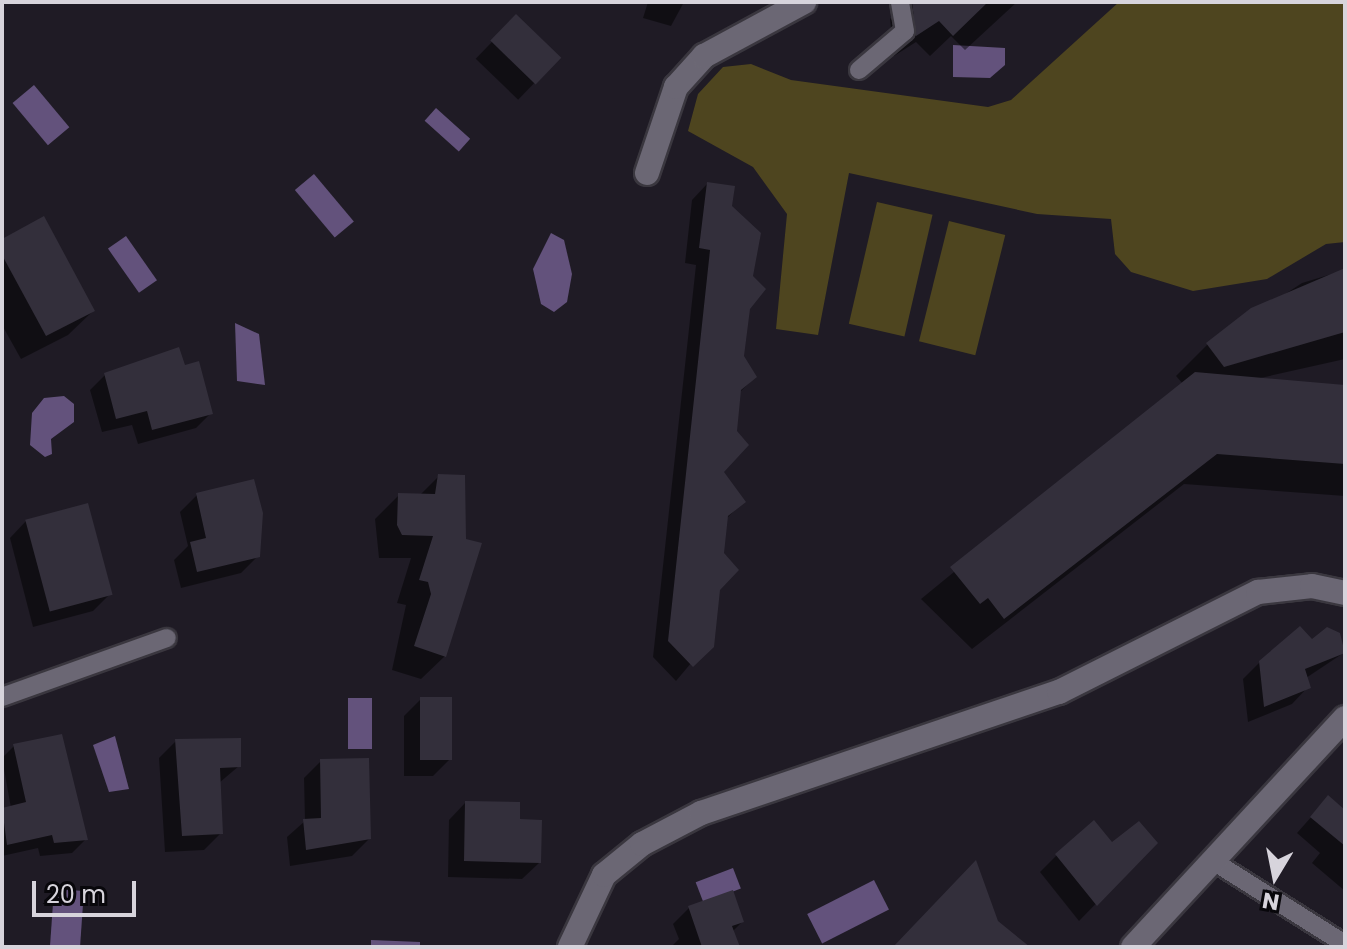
<!DOCTYPE html>
<html>
<head>
<meta charset="utf-8">
<style>
	body { margin:0 }
	#map { position:relative; width:1347px; height:949px; overflow:hidden; background:#1f1b25; font-family:Poppins,sans-serif }
	div>[style] { position:absolute }
	[style*='--x'] { left:calc(var(--x)*1px); top:calc(var(--y)*1px); width:calc(var(--w)*1px); rotate:calc(var(--a)*1deg) }
	.green>* { inset:0; background:#4e451f; transform-origin:0 0 }
	.water>* { inset:0; background:#63527c; transform-origin:0 0 }
	.shadow>* { inset:0; background:#0007; transform-origin:0 0 }
	.building>* { inset:0; background:#332f3b; transform-origin:0 0 }
	.roads { filter:drop-shadow(2px 0 #3a373f) drop-shadow(-2px 0 #3a373f) drop-shadow(0 2px #3a373f) drop-shadow(0 -2px #3a373f) }
	.lane>* { height:18px; margin:-9px; padding:0 9px; transform-origin:9px; border-radius:9px; background:#6b6774 }
	.street>* { height:24px; margin:-12px; padding:0 12px; transform-origin:12px; border-radius:12px; background:#6b6774 }
	.secondary>* { height:24px; margin:-12px; padding:0 12px; transform-origin:12px; border-radius:12px; background:#6b6774 }
	span { translate:-50% -50%; white-space:nowrap; text-align:center; line-height:1.15; -webkit-text-stroke:8px #08070b; paint-order:stroke }
	.frame { position:absolute; inset:0; border:4px solid #d7d4dc; pointer-events:none }
	.north { position:absolute; left:1235px; top:837px; width:80px; height:80px; -webkit-text-stroke:6px #08070b; paint-order:stroke; rotate:190deg; font-size:22px; font-weight:700; line-height:32px; text-align:center; color:#d7d4dc }
	.north::after { content:''; display:block; margin:auto; width:28px; height:36px; background:#d7d4dc; clip-path:polygon(50% 0,100% 100%,50% 72%,0 100%) }
	.scale { position:absolute; left:32px; top:881px; width:104px; height:36px; box-sizing:border-box; border:4px solid #d7d4dc; border-top:0; padding-left:10px; font-size:24px; line-height:28px; white-space:nowrap; color:#d7d4dc; -webkit-text-stroke:6px #08070b; paint-order:stroke }
</style>
</head>
<body>
<div id="map">
	<div class="green">
		<div style="clip-path:polygon(1119px 2px,1345px 2px,1345px 242px,1326px 244px,1267px 279px,1193px 291px,1131px 272px,1115px 254px,1111px 219px,1037px 214px,849px 173px,818px 335px,776px 329px,787px 214px,753px 167px,688px 131px,698px 94px,723px 67px,751px 64px,791px 80px,988px 107px,1011px 100px)"></div>
		<div style="left:877px;top:202px;width:57px;height:125px;rotate:13deg"></div>
		<div style="left:949px;top:221px;width:58px;height:124px;rotate:14deg"></div>
	</div>
	<div class="water">
		<div style="clip-path:polygon(953px 45px,1005px 48px,1005px 65px,990px 78px,953px 77px)"></div>
		<div style="left:34px;top:85px;width:55px;height:28px;rotate:50deg"></div>
		<div style="left:436px;top:108px;width:46px;height:17px;rotate:42deg"></div>
		<div style="left:314px;top:174px;width:62px;height:25px;rotate:50deg"></div>
		<div style="clip-path:polygon(551px 233px,564px 240px,572px 274px,567px 302px,554px 312px,541px 304px,533px 269px)"></div>
		<div style="left:126px;top:236px;width:54px;height:22px;rotate:55deg"></div>
		<div style="clip-path:polygon(235px 323px,259px 334px,265px 385px,237px 381px)"></div>
		<div style="clip-path:polygon(64px 396px,74px 404px,74px 422px,51px 439px,52px 454px,45px 457px,30px 445px,32px 413px,44px 398px)"></div>
		<div style="left:348px;top:698px;width:24px;height:51px"></div>
		<div style="clip-path:polygon(115px 736px,129px 789px,109px 792px,93px 745px)"></div>
		<div style="left:733px;top:868px;width:22px;height:40px;rotate:69deg"></div>
		<div style="left:874px;top:880px;width:33px;height:75px;rotate:63deg"></div>
		<div style="left:54px;top:889px;width:30px;height:58px;rotate:4deg"></div>
		<div style="clip-path:polygon(371px 940px,420px 942px,420px 947px,371px 947px)"></div>
	</div>
	<div class="shadow">
		<div style="clip-path:polygon(648px 2px,684px 2px,671px 26px,643px 18px)"></div>
		<div style="clip-path:polygon(907px 2px,1017px 2px,965px 50px,951px 36px,930px 56px,916px 42px,894px 56px,890px 19px)"></div>
		<div style="left:516px;top:17px;width:59px;height:58px;rotate:44deg"></div>
		<div style="clip-path:polygon(707px 184px,730px 207px,748px 308px,742px 357px,755px 377px,739px 393px,721px 472px,743px 502px,726px 519px,713px 637px,676px 681px,653px 657px,696px 265px,685px 263px,692px 200px)"></div>
		<div style="clip-path:polygon(2px 241px,93px 311px,68px 335px,21px 359px,2px 325px)"></div>
		<div style="clip-path:polygon(1345px 270px,1345px 359px,1256px 379px,1345px 387px,1345px 496px,1184px 484px,972px 649px,921px 599px,1183px 384px,1176px 376px,1207px 345px,1302px 283px)"></div>
		<div style="clip-path:polygon(183px 368px,211px 413px,196px 428px,138px 444px,132px 425px,102px 432px,90px 390px,105px 375px)"></div>
		<div style="clip-path:polygon(439px 476px,445px 656px,421px 679px,392px 670px,406px 605px,397px 603px,411px 558px,379px 558px,375px 519px,399px 495px,419px 496px)"></div>
		<div style="clip-path:polygon(197px 495px,258px 556px,241px 573px,181px 588px,174px 560px,188px 546px,180px 512px)"></div>
		<div style="clip-path:polygon(26px 521px,110px 594px,93px 611px,33px 627px,10px 538px)"></div>
		<div style="clip-path:polygon(1339px 635px,1345px 652px,1306px 678px,1308px 687px,1292px 704px,1248px 722px,1243px 679px,1260px 662px)"></div>
		<div style="clip-path:polygon(421px 699px,450px 759px,433px 776px,404px 776px,404px 716px)"></div>
		<div style="clip-path:polygon(176px 741px,239px 766px,219px 783px,221px 833px,204px 850px,165px 852px,159px 758px)"></div>
		<div style="clip-path:polygon(14px 746px,86px 839px,72px 853px,40px 856px,38px 848px,2px 856px,2px 811px,11px 808px,2px 758px)"></div>
		<div style="clip-path:polygon(321px 761px,369px 839px,352px 856px,290px 866px,287px 837px,305px 821px,304px 778px)"></div>
		<div style="clip-path:polygon(1328px 798px,1345px 812px,1345px 891px,1312px 863px,1320px 853px,1297px 833px)"></div>
		<div style="clip-path:polygon(465px 803px,518px 821px,539px 863px,522px 879px,448px 877px,449px 820px)"></div>
		<div style="clip-path:polygon(1155px 843px,1079px 921px,1040px 872px,1057px 855px)"></div>
		<div style="clip-path:polygon(732px 892px,742px 922px,732px 932px,738px 947px,671px 947px,679px 939px,673px 924px,689px 908px)"></div>
	</div>
	<div class="building">
		<div style="clip-path:polygon(912px 2px,988px 2px,953px 36px,939px 21px,916px 36px)"></div>
		<div style="left:516px;top:14px;width:63px;height:37px;rotate:44deg"></div>
		<div style="clip-path:polygon(707px 182px,735px 186px,732px 206px,761px 233px,753px 276px,766px 289px,750px 309px,744px 356px,757px 377px,741px 390px,737px 431px,749px 445px,724px 472px,746px 502px,728px 516px,724px 553px,739px 570px,720px 590px,714px 647px,693px 667px,668px 641px,710px 250px,699px 248px)"></div>
		<div style="clip-path:polygon(44px 216px,95px 311px,46px 336px,2px 255px,2px 239px)"></div>
		<div style="clip-path:polygon(1345px 268px,1345px 332px,1224px 367px,1206px 343px,1251px 308px)"></div>
		<div style="clip-path:polygon(179px 347px,185px 365px,199px 361px,213px 414px,152px 430px,147px 411px,116px 419px,104px 373px)"></div>
		<div style="clip-path:polygon(1195px 372px,1345px 385px,1345px 464px,1217px 454px,1004px 619px,988px 598px,980px 604px,950px 567px)"></div>
		<div style="clip-path:polygon(438px 474px,465px 475px,466px 539px,482px 543px,446px 657px,414px 646px,431px 594px,428px 582px,419px 580px,433px 536px,402px 535px,397px 525px,398px 493px,435px 494px)"></div>
		<div style="clip-path:polygon(254px 479px,263px 513px,260px 557px,197px 572px,190px 542px,206px 538px,196px 493px)"></div>
		<div style="left:88px;top:503px;width:95px;height:65px;rotate:75deg"></div>
		<div style="clip-path:polygon(1300px 626px,1312px 639px,1327px 627px,1340px 633px,1345px 653px,1305px 669px,1311px 688px,1264px 707px,1259px 661px)"></div>
		<div style="left:420px;top:697px;width:32px;height:63px"></div>
		<div style="clip-path:polygon(62px 734px,88px 840px,54px 843px,52px 835px,7px 845px,2px 808px,26px 802px,13px 744px)"></div>
		<div style="clip-path:polygon(241px 738px,241px 767px,220px 768px,223px 834px,182px 836px,175px 739px)"></div>
		<div style="clip-path:polygon(369px 758px,371px 839px,306px 850px,303px 819px,321px 818px,320px 759px)"></div>
		<div style="clip-path:polygon(1328px 795px,1345px 810px,1345px 846px,1310px 817px)"></div>
		<div style="clip-path:polygon(465px 801px,520px 802px,520px 819px,542px 820px,541px 863px,464px 861px)"></div>
		<div style="clip-path:polygon(1094px 820px,1112px 842px,1139px 821px,1158px 843px,1097px 906px,1055px 854px)"></div>
		<div style="clip-path:polygon(976px 860px,998px 921px,1030px 947px,893px 947px)"></div>
		<div style="clip-path:polygon(733px 890px,744px 922px,732px 926px,740px 947px,702px 947px,688px 906px)"></div>
	</div>
	<div class="roads">
		<div class="lane">
			<div style="--x:859;--y:70;--w:60;--a:-40.3"></div>
			<div style="--x:905;--y:31;--w:29;--a:-100"></div>
			<div style="--x:2;--y:697;--w:175;--a:-19.7"></div>
			<div style="--x:1213;--y:861;--w:156;--a:32.2"></div>
		</div>
		<div class="street">
			<div style="--x:647;--y:173;--w:91;--a:-71.4"></div>
			<div style="--x:676;--y:87;--w:42;--a:-47.9"></div>
			<div style="--x:704;--y:56;--w:114;--a:-28.4"></div>
			<div style="--x:570;--y:947;--w:80;--a:-64.7"></div>
			<div style="--x:604;--y:875;--w:49;--a:-39.2"></div>
			<div style="--x:642;--y:844;--w:67;--a:-27.7"></div>
			<div style="--x:701;--y:813;--w:378;--a:-18.7"></div>
			<div style="--x:1059;--y:692;--w:223;--a:-26.7"></div>
			<div style="--x:1258;--y:592;--w:54;--a:-6.3"></div>
			<div style="--x:1312;--y:586;--w:34;--a:12"></div>
		</div>
		<div class="secondary">
			<div style="--x:1133;--y:947;--w:312;--a:-47.2"></div>
		</div>
	</div>
	<div class="frame"></div>
	<div class="north">N</div>
	<div class="scale">20 m</div>
</div>
</body>
</html>
